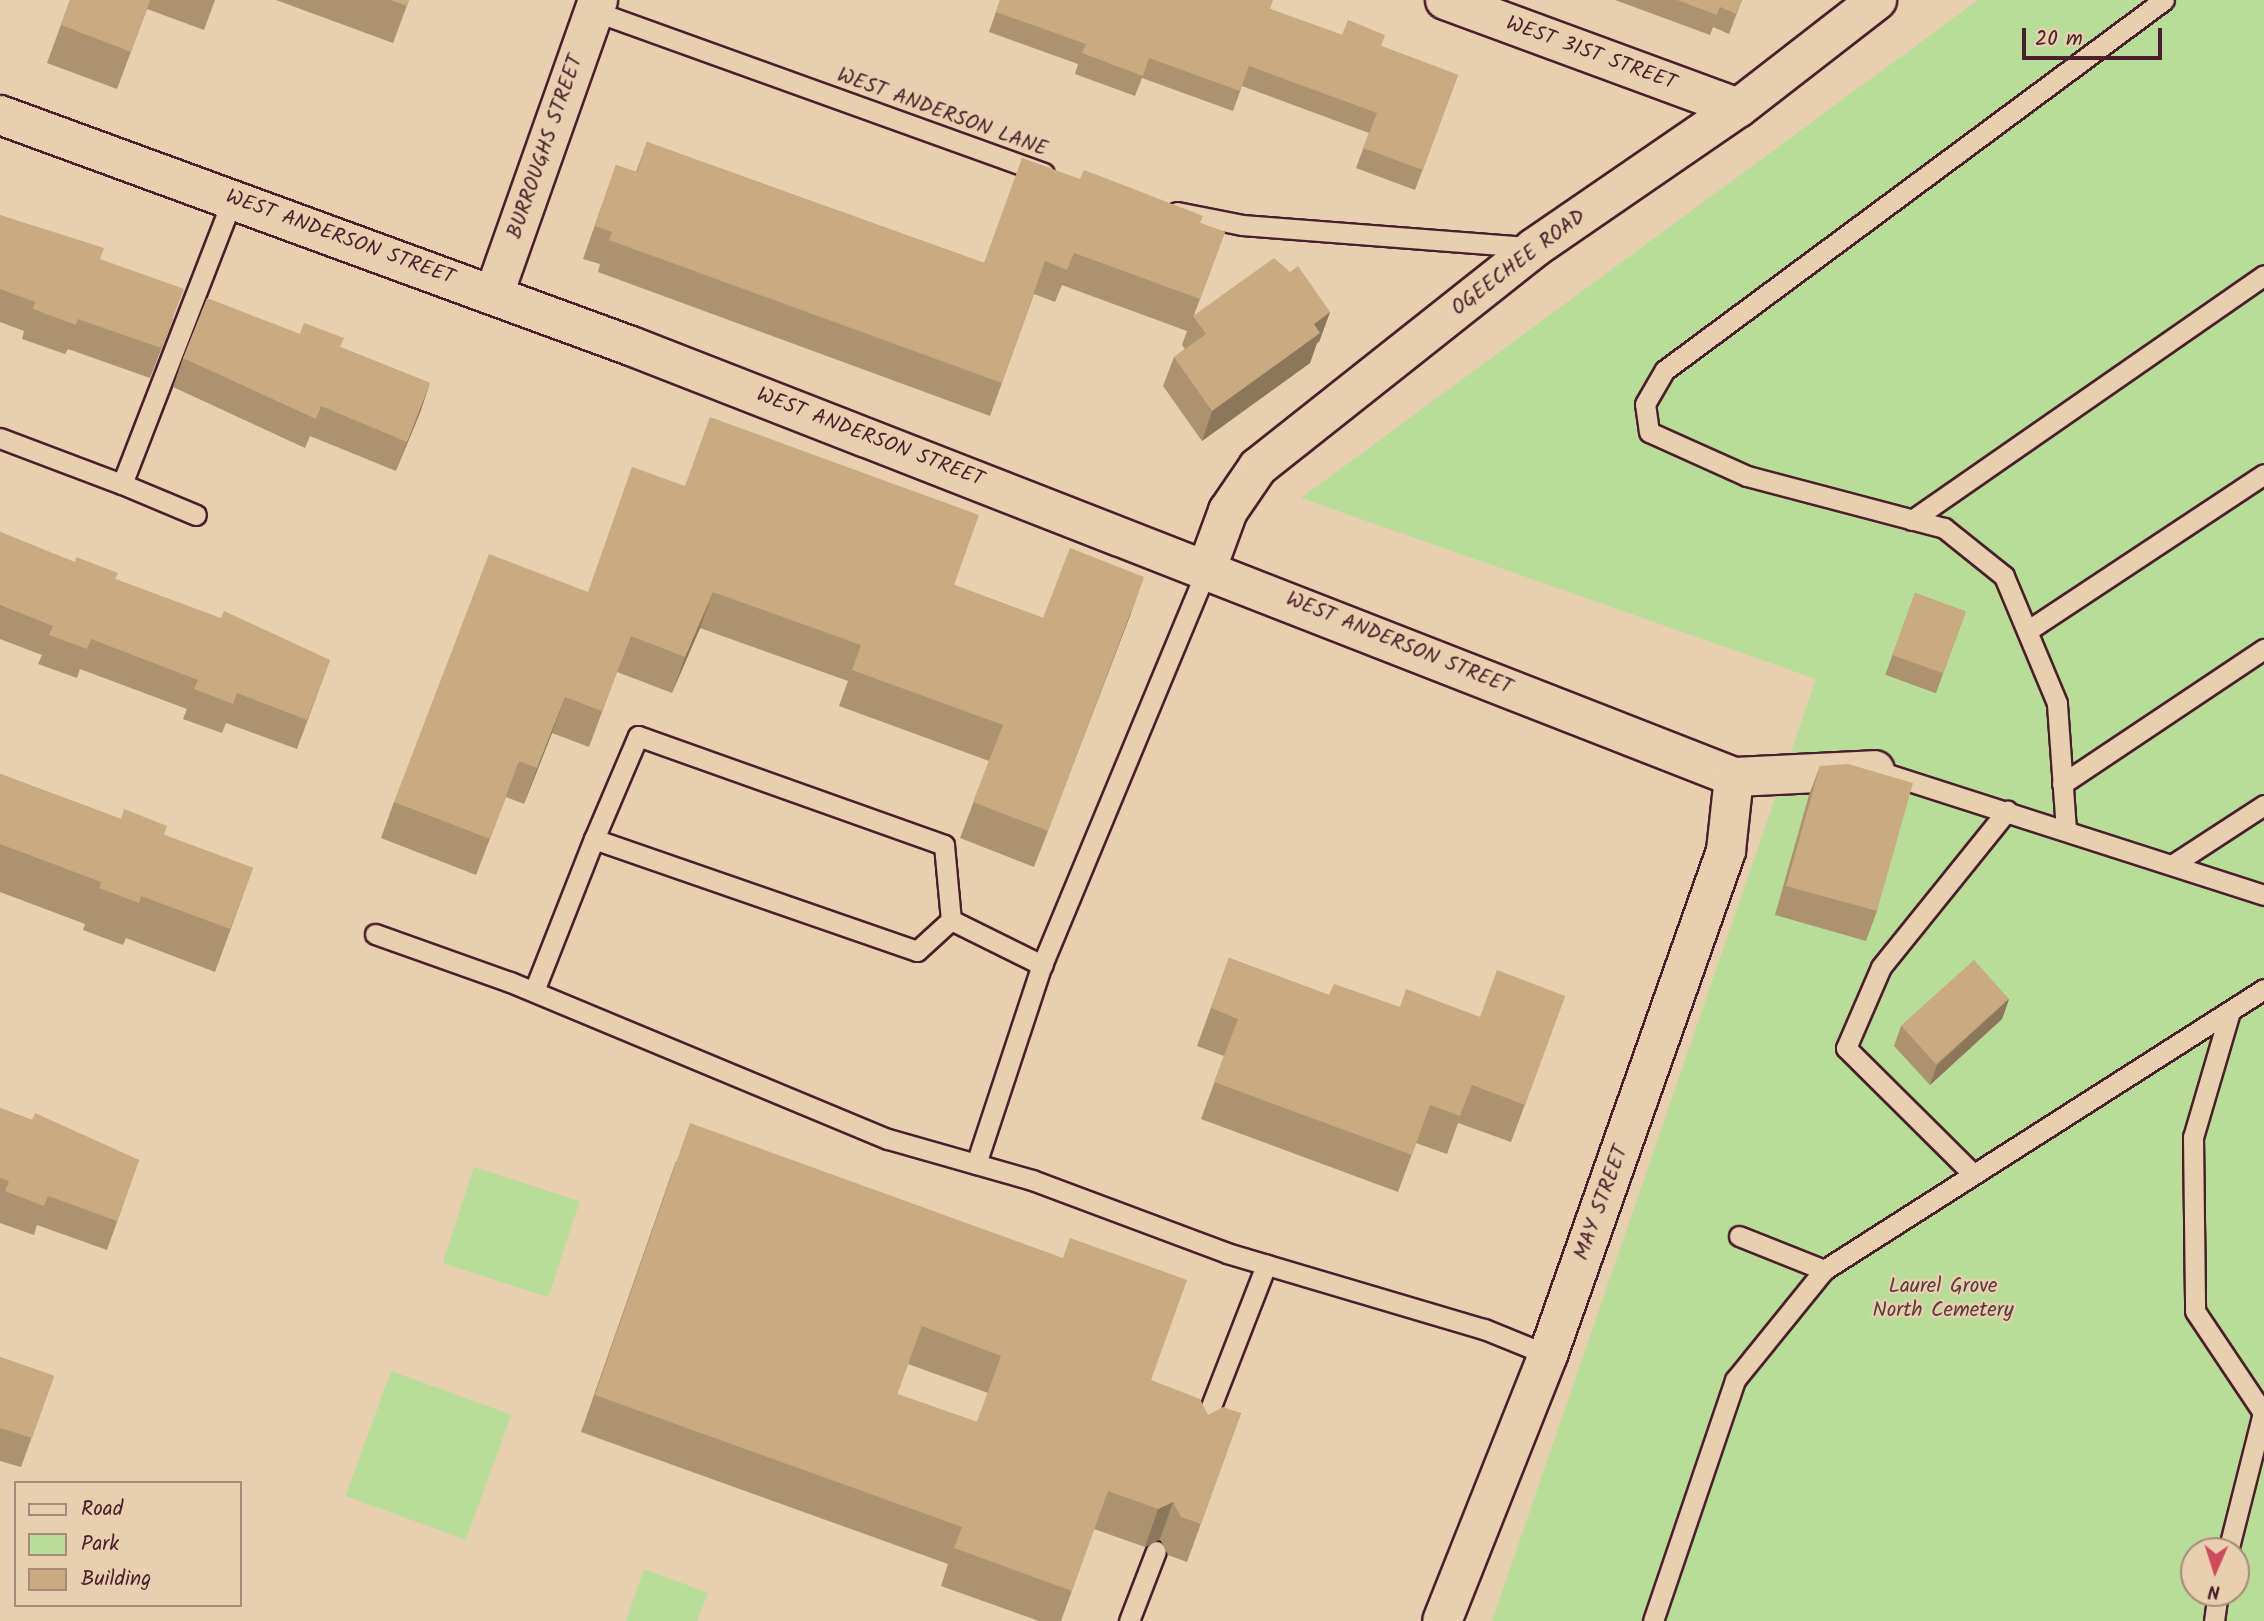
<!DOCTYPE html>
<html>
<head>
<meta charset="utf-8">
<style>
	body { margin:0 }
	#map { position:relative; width:2264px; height:1621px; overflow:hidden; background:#e7cfaf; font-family:Kalam,sans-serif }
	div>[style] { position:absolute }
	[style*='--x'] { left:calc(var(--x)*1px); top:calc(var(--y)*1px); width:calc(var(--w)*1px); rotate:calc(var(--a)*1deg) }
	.green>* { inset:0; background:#b8dd98; transform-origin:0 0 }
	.roads { filter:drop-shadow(2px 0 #4a1f2b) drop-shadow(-2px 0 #4a1f2b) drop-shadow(0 2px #4a1f2b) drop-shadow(0 -2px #4a1f2b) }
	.lane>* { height:19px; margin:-9.5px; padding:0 9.5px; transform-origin:9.5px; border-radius:9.5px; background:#e7cfaf }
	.street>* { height:38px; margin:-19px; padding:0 19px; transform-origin:19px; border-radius:19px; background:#e7cfaf }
	.secondary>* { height:38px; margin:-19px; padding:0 19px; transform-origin:19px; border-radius:19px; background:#e7cfaf }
	.wall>* { inset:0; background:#ad926f; transform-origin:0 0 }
	.shaded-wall>* { inset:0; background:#8d775a }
	.building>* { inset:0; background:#c9aa81; transform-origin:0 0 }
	span { translate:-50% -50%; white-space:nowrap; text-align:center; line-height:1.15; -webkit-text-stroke:5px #e7cfaf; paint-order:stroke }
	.street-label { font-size:21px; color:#4a1f2b }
	.park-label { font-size:21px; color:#5a3c3b }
	.legend { position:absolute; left:14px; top:1481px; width:228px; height:126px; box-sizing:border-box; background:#e7cfaf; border:2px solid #a8897a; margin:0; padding:9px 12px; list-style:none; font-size:21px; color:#4a1f2b }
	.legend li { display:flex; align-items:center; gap:14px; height:35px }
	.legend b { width:35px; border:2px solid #a8897a }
	.north { position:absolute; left:2180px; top:1537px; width:70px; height:70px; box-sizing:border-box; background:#e7cfaf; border:2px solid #a8897a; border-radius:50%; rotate:183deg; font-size:19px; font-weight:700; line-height:28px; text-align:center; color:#4a1f2b }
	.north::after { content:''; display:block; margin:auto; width:24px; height:32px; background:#d1495b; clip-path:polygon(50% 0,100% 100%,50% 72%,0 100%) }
	.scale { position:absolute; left:2022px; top:28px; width:140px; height:32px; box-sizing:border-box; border:4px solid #4a1f2b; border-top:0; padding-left:9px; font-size:21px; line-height:24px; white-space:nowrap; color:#4a1f2b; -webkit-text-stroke:5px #e7cfaf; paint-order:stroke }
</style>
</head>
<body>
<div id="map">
	<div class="green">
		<div style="clip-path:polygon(evenodd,1978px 0,2264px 0,2264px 1621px,1492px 1621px,1816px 679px,1301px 498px,1978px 0,2194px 1551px,2236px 1551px,2236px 1593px,2194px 1593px,2194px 1551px)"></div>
		<div style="left:474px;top:1167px;width:111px;height:101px;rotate:18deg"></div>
		<div style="left:391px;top:1371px;width:128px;height:133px;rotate:20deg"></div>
		<div style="clip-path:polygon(644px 1569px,708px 1593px,697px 1621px,626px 1621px)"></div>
	</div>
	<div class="roads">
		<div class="lane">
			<div style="--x:594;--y:11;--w:478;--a:19.8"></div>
			<div style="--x:1177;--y:212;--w:66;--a:11.3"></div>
			<div style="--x:1242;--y:225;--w:289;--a:4.4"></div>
			<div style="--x:0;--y:438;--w:130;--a:20.7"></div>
			<div style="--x:122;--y:484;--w:305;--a:-68.8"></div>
			<div style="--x:122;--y:484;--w:80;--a:22.7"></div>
			<div style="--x:1912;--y:520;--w:429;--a:-34.8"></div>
			<div style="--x:2027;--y:631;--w:284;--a:-33.5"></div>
			<div style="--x:1875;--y:770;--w:409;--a:17.8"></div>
			<div style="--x:2062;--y:784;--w:243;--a:-33.8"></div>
			<div style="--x:2066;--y:830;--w:127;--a:-94.1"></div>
			<div style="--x:2057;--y:703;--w:138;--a:-112.7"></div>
			<div style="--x:2004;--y:576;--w:77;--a:-141.3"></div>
			<div style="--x:1944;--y:528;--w:204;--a:-165.2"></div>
			<div style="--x:1747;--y:476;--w:107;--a:-155.8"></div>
			<div style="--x:1649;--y:432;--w:28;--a:-98"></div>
			<div style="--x:1645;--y:404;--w:39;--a:-60"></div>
			<div style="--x:1665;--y:370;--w:621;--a:-36.56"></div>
			<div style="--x:2175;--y:863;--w:106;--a:-33.1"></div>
			<div style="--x:951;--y:920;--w:102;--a:26.3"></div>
			<div style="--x:375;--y:934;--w:143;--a:19.6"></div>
			<div style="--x:510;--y:982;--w:409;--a:22.6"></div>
			<div style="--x:888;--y:1139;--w:150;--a:15.9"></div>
			<div style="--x:1032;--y:1180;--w:208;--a:20.5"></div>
			<div style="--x:1227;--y:1253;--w:268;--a:16.5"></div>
			<div style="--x:1484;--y:1329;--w:69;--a:22.1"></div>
			<div style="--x:534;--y:991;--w:163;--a:-68.5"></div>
			<div style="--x:594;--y:839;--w:112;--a:-66.9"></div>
			<div style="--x:638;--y:736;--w:325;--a:19.6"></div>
			<div style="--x:944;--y:845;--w:75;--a:84.7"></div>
			<div style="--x:951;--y:920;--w:46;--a:137.6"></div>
			<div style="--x:917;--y:951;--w:342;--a:-160.9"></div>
			<div style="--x:2229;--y:1015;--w:127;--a:106.4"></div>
			<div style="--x:2193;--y:1137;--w:174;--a:89.3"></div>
			<div style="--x:2195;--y:1311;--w:124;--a:56.2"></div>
			<div style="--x:976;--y:1164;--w:210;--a:-71.7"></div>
			<div style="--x:1042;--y:965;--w:430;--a:-67.4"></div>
			<div style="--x:1971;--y:1172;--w:176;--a:-135.2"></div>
			<div style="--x:1846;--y:1048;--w:88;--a:-66.6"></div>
			<div style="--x:1881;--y:967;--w:201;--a:-51.1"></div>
			<div style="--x:1739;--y:1236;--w:92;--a:21.8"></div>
			<div style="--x:1199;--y:1437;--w:185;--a:-68.7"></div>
			<div style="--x:2228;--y:1551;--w:142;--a:-75.8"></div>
			<div style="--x:1129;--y:1621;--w:75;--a:-68.9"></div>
			<div style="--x:1653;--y:1621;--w:255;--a:-71.2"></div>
			<div style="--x:1735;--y:1380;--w:141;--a:-51"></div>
			<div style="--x:1824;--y:1270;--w:522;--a:-32.56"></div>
			<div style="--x:2214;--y:1621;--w:28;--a:-82"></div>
		</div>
		<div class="street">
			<div style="--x:1445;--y:0;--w:312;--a:20.2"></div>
			<div style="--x:494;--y:294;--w:312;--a:-70.5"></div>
			<div style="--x:1734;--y:777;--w:141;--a:-2.8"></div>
		</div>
		<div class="secondary">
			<div style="--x:0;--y:115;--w:672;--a:20.11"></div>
			<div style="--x:631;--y:346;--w:1184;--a:21.34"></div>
			<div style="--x:1734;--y:777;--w:74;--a:96.2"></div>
			<div style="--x:1726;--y:851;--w:535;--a:109.45"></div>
			<div style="--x:1548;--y:1355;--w:286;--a:111.7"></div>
			<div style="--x:1207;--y:568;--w:61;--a:-69.8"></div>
			<div style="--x:1228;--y:511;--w:53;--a:-55.7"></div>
			<div style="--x:1258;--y:467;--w:352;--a:-38.4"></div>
			<div style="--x:1534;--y:248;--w:247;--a:-34.5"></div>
			<div style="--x:1738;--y:108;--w:176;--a:-37.8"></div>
		</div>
	</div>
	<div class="wall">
		<div style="clip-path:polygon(70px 0,215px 0,204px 30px,147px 9px,117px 89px,47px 63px)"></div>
		<div style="clip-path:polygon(276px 0,409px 0,393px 43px)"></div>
		<div style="clip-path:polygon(1000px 0,1270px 9px,1342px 35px,1381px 46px,1458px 75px,1415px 190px,1356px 168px,1369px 133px,1242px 86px,1233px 111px,1142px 78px,1135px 96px,1075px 74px,1078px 64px,989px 32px)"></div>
		<div style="clip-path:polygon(1615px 0,1742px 0,1729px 34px,1713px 27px,1710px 35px)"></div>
		<div style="clip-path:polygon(647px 142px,984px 263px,1200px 223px,1225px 232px,1194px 315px,1330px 312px,1319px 342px,1317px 343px,1310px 363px,1202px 441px,1163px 386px,1174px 357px,1185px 349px,1182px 345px,1187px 331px,1062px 285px,1055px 302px,1034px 294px,990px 416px,598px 272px,600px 264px,583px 259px,616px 165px,636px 172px)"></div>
		<div style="clip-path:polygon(0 215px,100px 259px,173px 319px,150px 378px,68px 349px,65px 354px,22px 339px,24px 331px,0 322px)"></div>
		<div style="clip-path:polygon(300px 334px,340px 347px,430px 383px,396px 471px,310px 436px,305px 448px,173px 387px,183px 358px)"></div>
		<div style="clip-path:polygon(0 532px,115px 579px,330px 660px,297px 749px,226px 723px,222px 733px,183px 719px,187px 709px,80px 669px,77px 678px,38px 664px,42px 655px,0 639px)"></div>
		<div style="clip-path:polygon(954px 585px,1043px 618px,1131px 613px,1034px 867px,960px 838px,989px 761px,839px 706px,848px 681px,700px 628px,672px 693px,617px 672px,589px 747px,552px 733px,524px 804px,506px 797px,476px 875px,381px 838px,394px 802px,587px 592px)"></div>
		<div style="left:1915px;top:593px;width:54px;height:87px;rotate:20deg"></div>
		<div style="clip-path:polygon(1820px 766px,1877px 911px,1866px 941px,1775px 915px,1809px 795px)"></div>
		<div style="clip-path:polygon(0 774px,253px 868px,215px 972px,126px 938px,123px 945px,83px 930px,85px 924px,0 892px)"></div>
		<div style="clip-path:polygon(1229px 958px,1329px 995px,1400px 1007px,1480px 1017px,1565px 996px,1511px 1142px,1458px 1123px,1447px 1154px,1416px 1143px,1398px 1192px,1201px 1119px,1224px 1056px,1197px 1046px)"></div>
		<div style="clip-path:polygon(2009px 999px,2002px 1019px,1930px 1085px,1894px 1046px,1901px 1026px)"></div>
		<div style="clip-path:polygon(0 1108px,139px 1160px,107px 1250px,37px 1225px,34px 1235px,0 1223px)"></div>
		<div style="clip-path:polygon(evenodd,676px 1161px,1151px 1380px,1208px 1415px,1241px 1413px,1187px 1562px,1168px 1555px,1160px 1539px,1145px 1547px,1094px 1529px,1061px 1621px,1039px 1621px,941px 1586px,948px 1564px,581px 1432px,676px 1161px,908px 1364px,988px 1393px,977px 1422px,897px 1394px,908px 1364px)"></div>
		<div style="clip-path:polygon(0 1357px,54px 1376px,21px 1467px,0 1461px)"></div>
	</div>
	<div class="shaded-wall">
		<div style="clip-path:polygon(1330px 312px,1319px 342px,1317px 343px,1310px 363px,1202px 441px,1212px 411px,1314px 324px)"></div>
		<div style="clip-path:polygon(430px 383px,420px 413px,396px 471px,407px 442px)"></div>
		<div style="clip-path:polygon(1144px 577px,1131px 613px,1034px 867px,1048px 831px)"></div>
		<div style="clip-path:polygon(713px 592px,700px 628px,672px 693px,685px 657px)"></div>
		<div style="clip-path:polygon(565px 697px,552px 733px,524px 804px,537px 768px)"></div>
		<div style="clip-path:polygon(2009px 999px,2002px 1019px,1930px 1085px,1937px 1065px)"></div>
		<div style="clip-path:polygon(1173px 1502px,1160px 1539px,1145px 1547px,1158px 1509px)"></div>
	</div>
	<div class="building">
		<div style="clip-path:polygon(70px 0,150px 0,131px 52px,61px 25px)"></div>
		<div style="clip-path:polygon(391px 0,409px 0,407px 6px)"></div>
		<div style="clip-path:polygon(1000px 0,1273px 0,1270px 9px,1342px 35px,1348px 20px,1385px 35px,1381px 46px,1458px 75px,1423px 170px,1363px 148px,1377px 113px,1249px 66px,1240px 91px,1149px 58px,1143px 76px,1082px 53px,1086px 44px,996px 12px)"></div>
		<div style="clip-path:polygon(1677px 0,1742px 0,1736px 14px,1720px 7px,1717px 15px)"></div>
		<div style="clip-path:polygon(647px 142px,984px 263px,1022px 158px,1080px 179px,1084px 170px,1203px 216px,1200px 223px,1225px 232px,1200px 299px,1074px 253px,1067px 270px,1045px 261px,1002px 383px,609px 240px,612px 232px,595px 226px,616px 165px,637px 172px)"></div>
		<div style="clip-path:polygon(0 215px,104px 248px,100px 259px,184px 289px,161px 348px,78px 319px,76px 325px,33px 309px,35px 302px,0 289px)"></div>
		<div style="clip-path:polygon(1274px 258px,1290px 272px,1298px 266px,1330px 312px,1314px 324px,1320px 333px,1212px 411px,1174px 357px,1206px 334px,1193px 316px)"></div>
		<div style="clip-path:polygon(207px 298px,300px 334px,304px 323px,344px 338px,340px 347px,430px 383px,407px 442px,321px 406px,316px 419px,183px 358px)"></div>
		<div style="clip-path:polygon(710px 417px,979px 515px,954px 585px,1043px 618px,1070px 548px,1144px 577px,1048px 831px,973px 802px,1003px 725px,852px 670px,861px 645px,713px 592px,685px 657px,631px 636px,602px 711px,565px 697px,537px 768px,519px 761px,490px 839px,394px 802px,489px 554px,588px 592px,632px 467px,685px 486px)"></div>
		<div style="clip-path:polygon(0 532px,75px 562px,76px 557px,118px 573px,115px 579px,221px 618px,224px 611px,330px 660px,307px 720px,237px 693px,233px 704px,194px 689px,198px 680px,91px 639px,87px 649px,49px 635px,53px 626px,0 605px)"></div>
		<div style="left:1915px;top:593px;width:54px;height:66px;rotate:20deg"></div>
		<div style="clip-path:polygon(1848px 764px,1913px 783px,1877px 911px,1786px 886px,1820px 766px)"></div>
		<div style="clip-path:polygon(0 774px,121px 819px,124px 809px,167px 826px,164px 835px,253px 868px,230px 929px,141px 896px,139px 903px,99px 888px,101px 882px,0 844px)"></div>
		<div style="clip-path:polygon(1229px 958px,1329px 995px,1334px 984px,1400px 1007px,1406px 989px,1480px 1017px,1497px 970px,1565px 996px,1525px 1105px,1472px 1085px,1460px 1116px,1430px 1105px,1412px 1155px,1214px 1082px,1238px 1019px,1211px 1008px)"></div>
		<div style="left:1974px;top:960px;width:52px;height:98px;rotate:48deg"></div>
		<div style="clip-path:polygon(0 1108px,32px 1120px,35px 1113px,139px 1160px,117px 1221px,48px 1196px,44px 1206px,5px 1191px,9px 1181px,0 1178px)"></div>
		<div style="clip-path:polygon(evenodd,690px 1123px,1063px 1258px,1070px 1238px,1187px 1280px,1151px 1380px,1200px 1399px,1208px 1415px,1223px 1407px,1241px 1413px,1201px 1524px,1181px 1517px,1173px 1502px,1158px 1509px,1108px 1491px,1072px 1591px,954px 1548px,962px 1527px,595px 1395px,690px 1123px,922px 1326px,1001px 1356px,977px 1422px,897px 1394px,922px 1326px)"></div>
		<div style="clip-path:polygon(0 1357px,54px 1376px,32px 1438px,0 1428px)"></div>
	</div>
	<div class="street-label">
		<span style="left:1591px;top:54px;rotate:20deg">WEST 31ST STREET</span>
		<span style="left:942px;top:113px;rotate:20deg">WEST ANDERSON LANE</span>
		<span style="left:546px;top:147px;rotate:-71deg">BURROUGHS STREET</span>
		<span style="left:340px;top:238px;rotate:20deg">WEST ANDERSON STREET</span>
		<span style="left:1519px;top:263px;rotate:-37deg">OGEECHEE ROAD</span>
		<span style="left:870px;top:438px;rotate:21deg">WEST ANDERSON STREET</span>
		<span style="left:1399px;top:644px;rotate:22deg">WEST ANDERSON STREET</span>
		<span style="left:1602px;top:1203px;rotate:-70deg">MAY STREET</span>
	</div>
	<div class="park-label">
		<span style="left:1943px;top:1299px">Laurel Grove<br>North Cemetery</span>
	</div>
	<ul class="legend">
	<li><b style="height:9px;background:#e7cfaf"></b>Road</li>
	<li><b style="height:19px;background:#b8dd98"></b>Park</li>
	<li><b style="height:19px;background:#c9aa81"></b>Building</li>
	</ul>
	<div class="north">N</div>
	<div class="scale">20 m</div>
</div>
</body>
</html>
